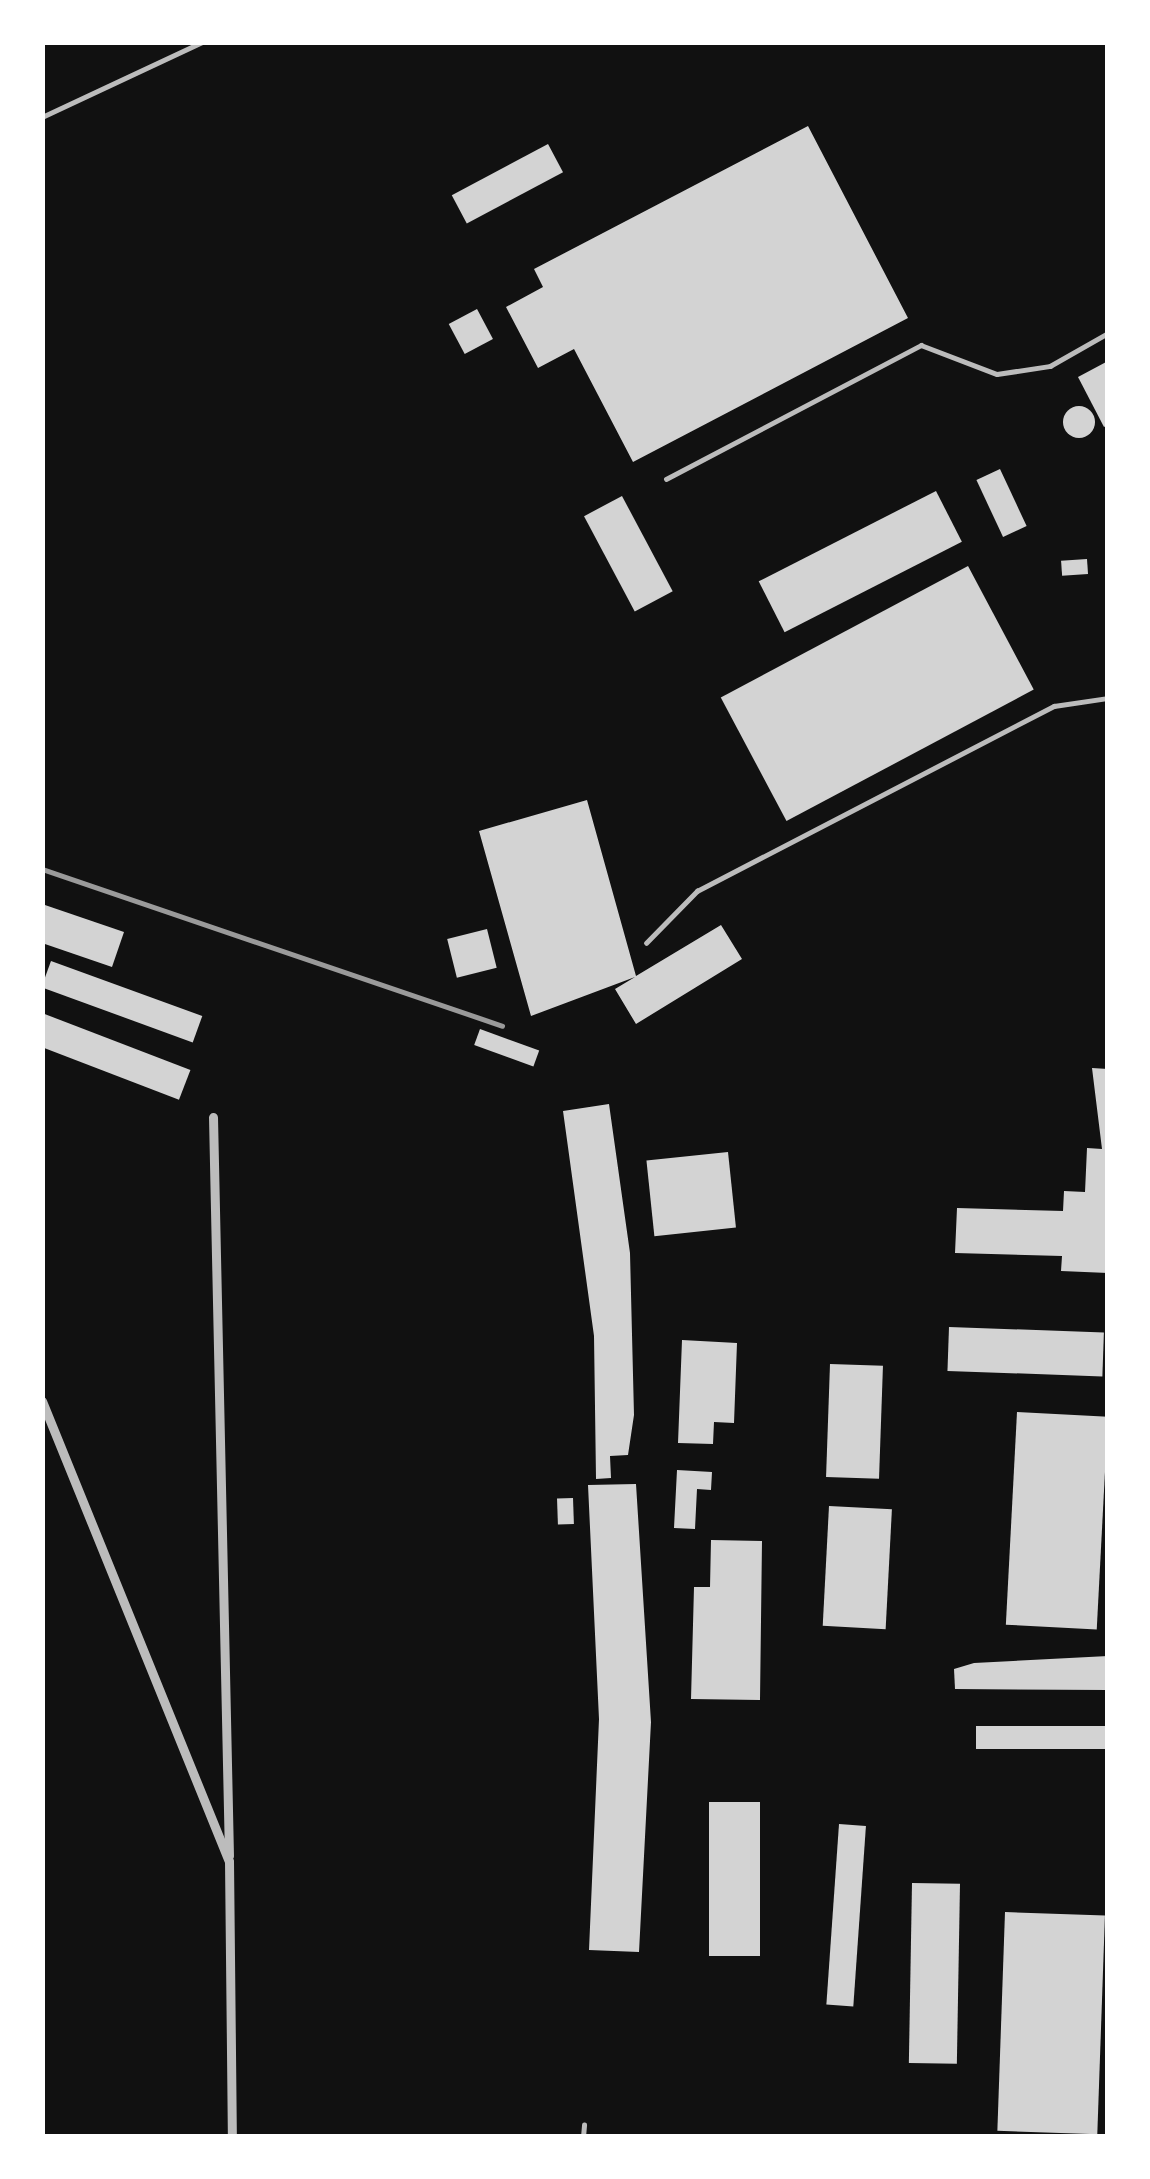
<!DOCTYPE html>
<html>
<head>
<meta charset="utf-8">
<style>
	body { margin:0 }
	#map { position:relative; width:1150px; height:2179px; overflow:hidden; background:#111; font-family:"Fira Sans Condensed",sans-serif }
	div>[style] { position:absolute }
	[style*='--x'] { left:calc(var(--x)*1px); top:calc(var(--y)*1px); width:calc(var(--w)*1px); rotate:calc(var(--a)*1deg) }
	.building>* { inset:0; background:#d3d3d3; transform-origin:0 0 }
	.round { border-radius:50% }
	.service>* { height:4.5px; margin:-2.25px; padding:0 2.25px; transform-origin:2.25px; border-radius:2.25px; background:#bcbcbc }
	.minor>* { height:9px; margin:-4.5px; padding:0 4.5px; transform-origin:4.5px; border-radius:4.5px; background:#bcbcbc }
	.rail>* { height:4.5px; margin:-2.25px; padding:0 2.25px; transform-origin:2.25px; border-radius:2.25px; background:#9a9a9a }
	span { translate:-50% -50%; white-space:nowrap; text-align:center; line-height:1.15; -webkit-text-stroke:10px #fff; paint-order:stroke }
	.frame { position:absolute; inset:0; border:45px solid #fff; pointer-events:none }
</style>
</head>
<body>
<div id="map">
	<div class="building">
		<div style="clip-path:polygon(808px 126px,908px 318px,633px 462px,574px 349px,538px 368px,506px 307px,543px 287px,534px 269px)"></div>
		<div style="left:548px;top:144px;width:32px;height:109px;rotate:62deg"></div>
		<div style="left:477px;top:309px;width:34px;height:32px;rotate:62deg"></div>
		<div style="clip-path:polygon(1108px 361px,1108px 425px,1104px 427px,1078px 377px)"></div>
		<div class="round" style="left:1063px;top:406px;width:32px;height:32px"></div>
		<div style="left:1000px;top:469px;width:63px;height:26px;rotate:65deg"></div>
		<div style="left:936px;top:491px;width:57px;height:199px;rotate:63deg"></div>
		<div style="left:622px;top:496px;width:108px;height:43px;rotate:62deg"></div>
		<div style="left:1087px;top:559px;width:15px;height:26px;rotate:86deg"></div>
		<div style="left:968px;top:566px;width:140px;height:280px;rotate:62deg"></div>
		<div style="clip-path:polygon(587px 800px,636px 976px,721px 925px,742px 959px,636px 1024px,615px 989px,635px 977px,531px 1016px,479px 831px)"></div>
		<div style="clip-path:polygon(42px 904px,124px 932px,112px 967px,42px 943px)"></div>
		<div style="left:487px;top:929px;width:40px;height:41px;rotate:76deg"></div>
		<div style="left:51px;top:961px;width:161px;height:28px;rotate:20deg"></div>
		<div style="left:42px;top:1013px;width:159px;height:32px;rotate:21deg"></div>
		<div style="left:480px;top:1029px;width:63px;height:17px;rotate:20deg"></div>
		<div style="clip-path:polygon(1092px 1068px,1108px 1069px,1108px 1273px,1061px 1271px,1062px 1256px,955px 1253px,957px 1208px,1063px 1211px,1064px 1191px,1085px 1192px,1087px 1148px,1102px 1149px)"></div>
		<div style="clip-path:polygon(609px 1104px,630px 1253px,634px 1415px,628px 1455px,610px 1456px,611px 1478px,596px 1479px,594px 1336px,563px 1111px)"></div>
		<div style="left:728px;top:1152px;width:76px;height:82px;rotate:84deg"></div>
		<div style="left:949px;top:1327px;width:155px;height:44px;rotate:2deg"></div>
		<div style="clip-path:polygon(682px 1340px,737px 1343px,734px 1423px,714px 1422px,713px 1444px,678px 1443px)"></div>
		<div style="left:830px;top:1364px;width:53px;height:113px;rotate:2deg"></div>
		<div style="left:1017px;top:1412px;width:91px;height:213px;rotate:3deg"></div>
		<div style="clip-path:polygon(677px 1470px,712px 1472px,711px 1490px,697px 1489px,695px 1529px,674px 1528px)"></div>
		<div style="clip-path:polygon(636px 1484px,651px 1722px,639px 1952px,589px 1950px,599px 1719px,588px 1485px)"></div>
		<div style="left:573px;top:1498px;width:26px;height:16px;rotate:88deg"></div>
		<div style="left:829px;top:1506px;width:63px;height:120px;rotate:3deg"></div>
		<div style="clip-path:polygon(711px 1540px,762px 1541px,760px 1700px,691px 1699px,694px 1587px,710px 1587px)"></div>
		<div style="clip-path:polygon(1108px 1656px,1108px 1690px,955px 1689px,954px 1669px,974px 1663px)"></div>
		<div style="left:1108px;top:1726px;width:23px;height:132px;rotate:90deg"></div>
		<div style="left:709px;top:1802px;width:51px;height:154px"></div>
		<div style="left:839px;top:1824px;width:27px;height:181px;rotate:4deg"></div>
		<div style="left:912px;top:1883px;width:48px;height:180px;rotate:1deg"></div>
		<div style="left:1005px;top:1912px;width:100px;height:219px;rotate:2deg"></div>
	</div>
	<div class="service">
		<div style="--x:42;--y:117;--w:177;--a:-25.1"></div>
		<div style="--x:666;--y:479;--w:288;--a:-27.7"></div>
		<div style="--x:921;--y:345;--w:81;--a:20.9"></div>
		<div style="--x:997;--y:374;--w:54;--a:-8.6"></div>
		<div style="--x:1050;--y:366;--w:67;--a:-29.6"></div>
		<div style="--x:646;--y:943;--w:73;--a:-45.6"></div>
		<div style="--x:697;--y:891;--w:402;--a:-27.4"></div>
		<div style="--x:1054;--y:706;--w:55;--a:-8.4"></div>
		<div style="--x:583;--y:2137;--w:12;--a:-85"></div>
	</div>
	<div class="minor">
		<div style="--x:213;--y:1117;--w:739;--a:88.76"></div>
		<div style="--x:42;--y:1401;--w:497;--a:67.9"></div>
		<div style="--x:229;--y:1861;--w:276;--a:89.4"></div>
	</div>
	<div class="rail">
		<div style="--x:42;--y:869;--w:486;--a:18.8"></div>
	</div>
	<div class="frame"></div>
</div>
</body>
</html>
